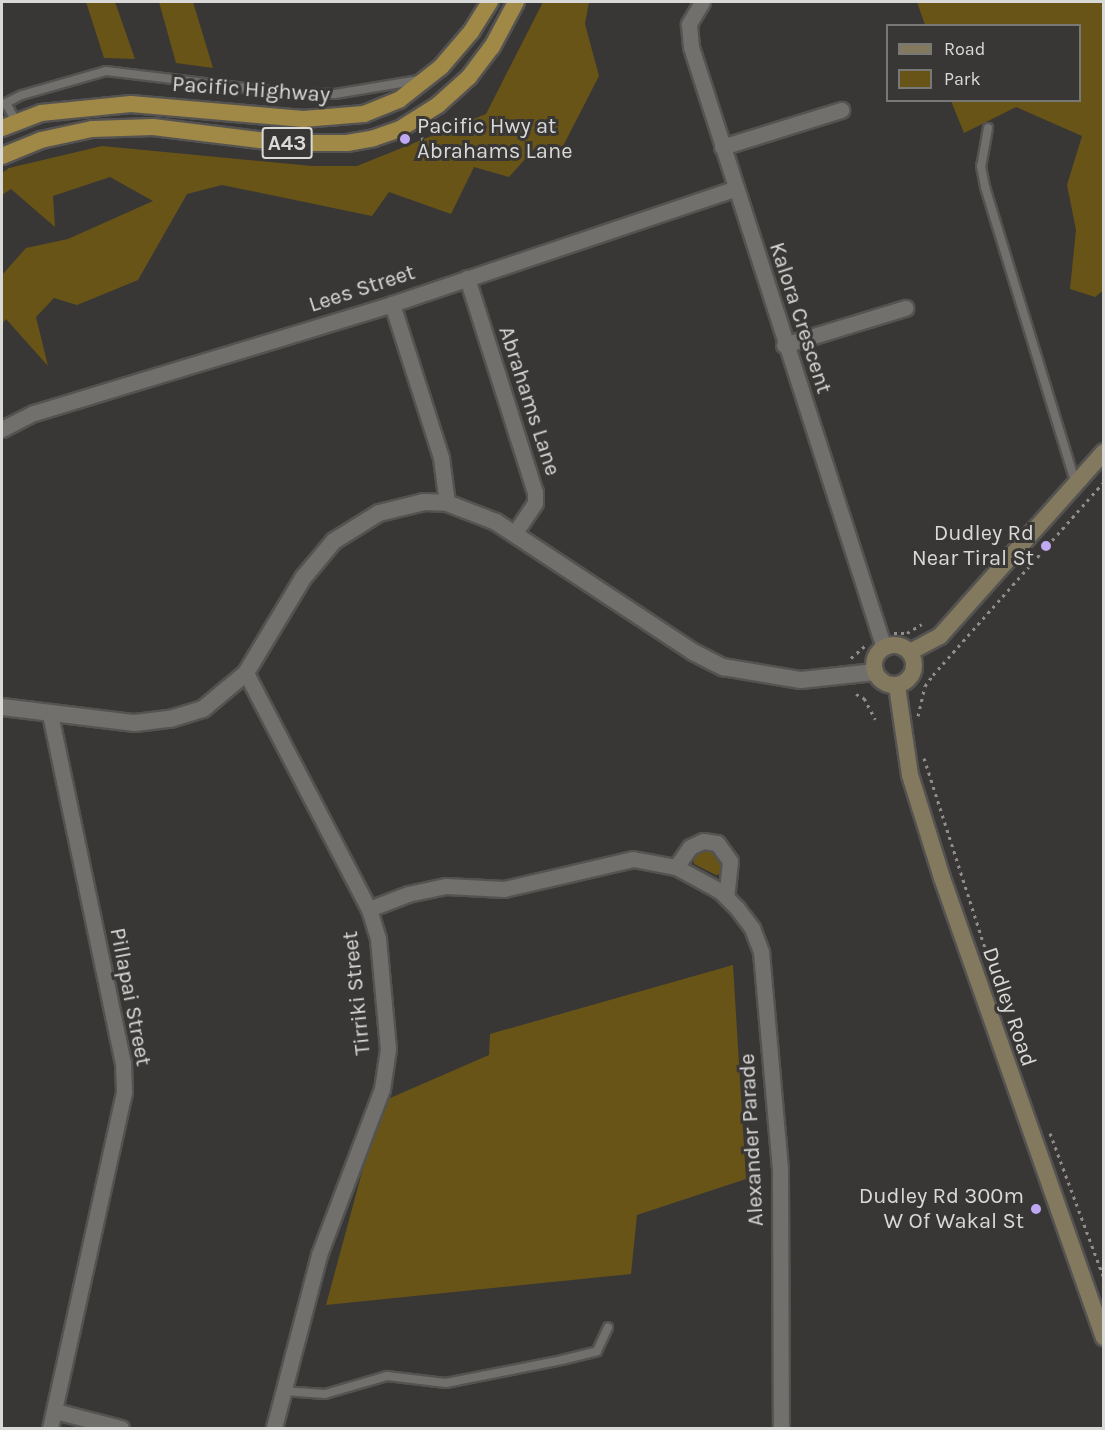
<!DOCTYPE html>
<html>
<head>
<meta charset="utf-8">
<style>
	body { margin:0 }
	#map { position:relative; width:1105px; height:1430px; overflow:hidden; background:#383735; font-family:Karla,sans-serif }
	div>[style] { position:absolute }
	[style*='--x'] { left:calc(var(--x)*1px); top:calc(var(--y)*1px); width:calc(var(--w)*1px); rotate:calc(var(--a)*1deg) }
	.green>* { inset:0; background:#695417 }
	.path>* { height:3px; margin-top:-1.5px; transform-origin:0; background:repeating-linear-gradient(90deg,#8f8e8c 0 3px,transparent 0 7.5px) }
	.roads { filter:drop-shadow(2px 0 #545351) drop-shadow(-2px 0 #545351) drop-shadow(0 2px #545351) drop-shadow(0 -2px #545351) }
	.service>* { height:8px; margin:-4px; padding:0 4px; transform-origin:4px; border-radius:4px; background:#71706d }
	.minor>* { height:15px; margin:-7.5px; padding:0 7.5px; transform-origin:7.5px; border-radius:7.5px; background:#71706d }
	.tertiary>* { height:16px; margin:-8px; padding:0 8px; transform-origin:8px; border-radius:8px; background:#71706d }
	.secondary>* { height:16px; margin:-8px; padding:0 8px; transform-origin:8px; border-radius:8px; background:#83795e }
	.secondary>.ring { margin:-8px; padding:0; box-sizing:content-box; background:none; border:16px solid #83795e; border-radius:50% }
	.trunk>* { height:16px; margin:-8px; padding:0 8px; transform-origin:8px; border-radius:8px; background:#a08846 }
	.dots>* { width:16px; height:16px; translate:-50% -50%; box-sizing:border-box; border:3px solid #383735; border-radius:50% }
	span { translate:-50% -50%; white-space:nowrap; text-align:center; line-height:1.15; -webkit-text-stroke:6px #383735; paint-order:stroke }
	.shield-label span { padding:2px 4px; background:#383735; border:2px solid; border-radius:4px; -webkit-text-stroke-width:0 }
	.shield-label { font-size:21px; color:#d9d9d7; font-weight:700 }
	.street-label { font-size:22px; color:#d9d9d7 }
	.poi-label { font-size:22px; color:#d9d9d7 }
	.left { translate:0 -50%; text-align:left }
	.right { translate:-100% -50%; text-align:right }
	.frame { position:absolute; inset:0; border:3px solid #d9d9d7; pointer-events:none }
	.legend { position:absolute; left:886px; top:24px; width:195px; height:78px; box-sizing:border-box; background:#383735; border:2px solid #787876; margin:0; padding:8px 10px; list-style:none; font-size:18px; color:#d9d9d7 }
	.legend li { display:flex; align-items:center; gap:12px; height:30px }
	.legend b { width:30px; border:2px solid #787876 }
</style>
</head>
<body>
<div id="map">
	<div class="green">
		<div style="clip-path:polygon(86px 2px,115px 2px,135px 59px,104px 58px)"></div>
		<div style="clip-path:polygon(159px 2px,193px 2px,213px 68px,176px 63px)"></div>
		<div style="clip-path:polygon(543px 2px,589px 2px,585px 24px,599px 76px,563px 146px,535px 148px,509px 177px,474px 167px,451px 214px,389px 192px,372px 216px,222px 185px,187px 194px,138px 280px,77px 305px,54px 298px,36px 317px,48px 366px,6px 319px,2px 324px,2px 275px,26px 248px,68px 239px,153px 201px,110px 177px,53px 196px,55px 227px,11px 189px,2px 195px,2px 173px,9px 168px,102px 146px,312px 166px,357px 166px,486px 114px)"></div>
		<div style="clip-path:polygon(917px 2px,1103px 2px,1104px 290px,1095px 297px,1070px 289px,1076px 230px,1067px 185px,1082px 136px,1016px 107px,964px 133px,951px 101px,1080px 100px,1080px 26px,925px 25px)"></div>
		<div style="clip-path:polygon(701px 848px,714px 849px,724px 863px,721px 874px,716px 875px,694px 864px,694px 853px)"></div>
		<div style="clip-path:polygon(733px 965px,746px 1179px,637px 1215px,631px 1274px,326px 1305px,381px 1102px,489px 1055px,490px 1034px)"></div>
	</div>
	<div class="path">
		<div style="--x:422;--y:137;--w:23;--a:72"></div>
		<div style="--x:894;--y:633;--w:13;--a:0"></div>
		<div style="--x:907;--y:633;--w:17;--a:-31"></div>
		<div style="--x:851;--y:658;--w:20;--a:-41"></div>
		<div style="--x:856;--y:694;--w:9;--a:27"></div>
		<div style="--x:864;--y:698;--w:24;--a:62"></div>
		<div style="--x:918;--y:716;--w:31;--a:-77"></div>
		<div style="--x:925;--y:686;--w:14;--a:-54"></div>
		<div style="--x:933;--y:675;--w:256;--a:-48.5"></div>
		<div style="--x:924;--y:758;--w:203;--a:72.2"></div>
		<div style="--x:1050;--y:1133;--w:155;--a:69.6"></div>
	</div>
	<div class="roads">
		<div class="service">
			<div style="--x:6;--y:103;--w:21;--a:62"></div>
			<div style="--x:2;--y:105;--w:22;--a:-27"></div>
			<div style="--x:22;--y:95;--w:87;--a:-15.9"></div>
			<div style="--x:106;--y:71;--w:182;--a:6.9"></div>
			<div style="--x:287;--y:93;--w:48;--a:1.2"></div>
			<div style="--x:335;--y:94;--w:85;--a:-9.5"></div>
			<div style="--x:988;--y:128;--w:39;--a:100"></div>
			<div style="--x:981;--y:166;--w:21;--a:79"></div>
			<div style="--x:985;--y:187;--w:308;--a:73"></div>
			<div style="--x:283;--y:1391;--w:42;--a:4.1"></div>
			<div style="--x:325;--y:1394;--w:65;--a:-16.2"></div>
			<div style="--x:387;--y:1376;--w:59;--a:6.8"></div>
			<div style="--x:446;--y:1383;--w:118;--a:-11.2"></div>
			<div style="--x:562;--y:1360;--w:36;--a:-14"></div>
			<div style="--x:597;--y:1351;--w:26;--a:-65"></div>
		</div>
		<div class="minor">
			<div style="--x:702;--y:2;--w:26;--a:121"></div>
			<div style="--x:689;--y:24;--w:23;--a:85"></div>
			<div style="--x:691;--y:47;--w:631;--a:72.2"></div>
			<div style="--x:722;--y:147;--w:125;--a:-17.3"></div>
			<div style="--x:467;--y:278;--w:225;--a:72.4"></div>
			<div style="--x:535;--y:492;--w:11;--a:90"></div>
			<div style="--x:535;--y:503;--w:37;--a:124"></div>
			<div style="--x:392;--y:304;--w:162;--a:72.3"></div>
			<div style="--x:441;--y:458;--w:45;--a:82.4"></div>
			<div style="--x:784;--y:345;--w:127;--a:-17"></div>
			<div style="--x:2;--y:429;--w:36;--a:-27"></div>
			<div style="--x:34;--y:413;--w:374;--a:-16.9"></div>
			<div style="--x:392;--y:304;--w:363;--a:-18.6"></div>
			<div style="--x:246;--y:673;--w:266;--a:62.5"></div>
			<div style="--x:369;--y:909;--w:31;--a:73"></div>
			<div style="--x:378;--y:939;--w:110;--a:84.8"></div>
			<div style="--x:388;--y:1049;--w:40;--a:98.5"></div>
			<div style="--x:382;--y:1089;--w:178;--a:110.8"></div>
			<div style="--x:319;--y:1255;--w:179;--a:104.6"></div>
			<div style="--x:50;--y:714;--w:356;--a:78.2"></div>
			<div style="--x:123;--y:1062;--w:30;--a:88"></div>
			<div style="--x:124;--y:1092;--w:344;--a:102.4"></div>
			<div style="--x:676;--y:867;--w:24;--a:-55"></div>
			<div style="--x:690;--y:847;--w:14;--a:-25"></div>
			<div style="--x:703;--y:841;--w:14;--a:8"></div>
			<div style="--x:717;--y:843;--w:22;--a:54"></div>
			<div style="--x:730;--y:861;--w:36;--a:96"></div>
			<div style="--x:369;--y:909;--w:42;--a:-21"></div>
			<div style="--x:408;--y:894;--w:39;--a:-12"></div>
			<div style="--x:446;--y:886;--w:58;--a:3"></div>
			<div style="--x:504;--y:889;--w:132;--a:-13.1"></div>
			<div style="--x:633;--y:859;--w:44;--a:10.5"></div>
			<div style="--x:676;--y:867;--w:50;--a:28.6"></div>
			<div style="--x:720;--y:891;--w:24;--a:45"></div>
			<div style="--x:737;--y:908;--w:25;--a:53"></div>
			<div style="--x:752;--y:928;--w:26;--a:69"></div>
			<div style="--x:761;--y:952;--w:218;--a:85"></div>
			<div style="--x:780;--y:1169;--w:259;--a:89.8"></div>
			<div style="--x:55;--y:1411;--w:68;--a:14.4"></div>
		</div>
		<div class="tertiary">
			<div style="--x:2;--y:707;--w:134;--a:6.9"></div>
			<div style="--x:135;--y:723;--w:35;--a:-7"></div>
			<div style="--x:170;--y:719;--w:34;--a:-17"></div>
			<div style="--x:203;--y:709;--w:56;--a:-39.9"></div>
			<div style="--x:246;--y:673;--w:111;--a:-59"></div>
			<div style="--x:303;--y:578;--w:48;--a:-50"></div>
			<div style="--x:334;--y:541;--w:53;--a:-31.9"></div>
			<div style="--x:379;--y:513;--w:46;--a:-13.7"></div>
			<div style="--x:424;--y:502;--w:23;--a:2"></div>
			<div style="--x:447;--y:503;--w:53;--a:21.2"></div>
			<div style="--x:496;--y:522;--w:236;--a:33.4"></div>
			<div style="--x:693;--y:652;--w:34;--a:27"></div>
			<div style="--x:723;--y:667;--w:79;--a:9.5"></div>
			<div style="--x:801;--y:680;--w:74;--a:-6.2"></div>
		</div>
		<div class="secondary">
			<div class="ring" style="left:874px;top:645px;width:24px;height:24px"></div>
			<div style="--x:910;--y:652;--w:34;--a:-28"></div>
			<div style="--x:940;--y:636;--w:246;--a:-48.3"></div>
			<div style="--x:897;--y:686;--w:90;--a:81.7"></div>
			<div style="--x:910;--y:775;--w:108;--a:72.7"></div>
			<div style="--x:942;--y:878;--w:487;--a:70.6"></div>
		</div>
		<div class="trunk">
			<div style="--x:2;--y:128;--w:42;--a:-21"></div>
			<div style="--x:41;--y:113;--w:90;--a:-5.7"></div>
			<div style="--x:131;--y:104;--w:173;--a:5"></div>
			<div style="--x:303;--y:119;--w:61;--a:-4.7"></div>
			<div style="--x:364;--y:114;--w:38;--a:-22"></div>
			<div style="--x:399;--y:100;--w:53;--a:-38.2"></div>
			<div style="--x:441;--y:67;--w:46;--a:-49.4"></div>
			<div style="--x:471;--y:32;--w:36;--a:-58"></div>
			<div style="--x:2;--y:156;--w:42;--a:-22.3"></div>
			<div style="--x:41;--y:140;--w:52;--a:-12.2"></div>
			<div style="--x:92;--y:129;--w:61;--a:-1.9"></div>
			<div style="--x:153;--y:127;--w:132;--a:7"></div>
			<div style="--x:284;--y:143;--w:63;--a:0"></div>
			<div style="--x:347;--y:143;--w:27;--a:-10"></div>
			<div style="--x:374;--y:138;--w:28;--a:-19"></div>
			<div style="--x:400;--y:129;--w:45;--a:-32.3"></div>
			<div style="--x:438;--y:105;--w:42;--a:-42.1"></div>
			<div style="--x:469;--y:77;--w:38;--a:-53"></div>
			<div style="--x:492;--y:47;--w:51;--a:-61.9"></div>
		</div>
	</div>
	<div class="dots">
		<div style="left:405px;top:139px;background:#c1a8f3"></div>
		<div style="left:1046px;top:546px;background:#c1a8f3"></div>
		<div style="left:1036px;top:1209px;background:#c1a8f3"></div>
	</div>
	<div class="shield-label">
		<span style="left:287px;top:143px">A43</span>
	</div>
	<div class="street-label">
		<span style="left:251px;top:90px;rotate:4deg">Pacific Highway</span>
		<span style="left:362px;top:289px;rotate:-18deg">Lees Street</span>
		<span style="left:800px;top:318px;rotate:72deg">Kalora Crescent</span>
		<span style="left:529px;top:401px;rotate:72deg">Abrahams Lane</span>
		<span style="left:357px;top:993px;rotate:-96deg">Tirriki Street</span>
		<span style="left:130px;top:997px;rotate:79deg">Pillapai Street</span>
		<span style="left:1009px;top:1007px;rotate:71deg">Dudley Road</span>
		<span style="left:752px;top:1140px;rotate:-93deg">Alexander Parade</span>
	</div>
	<div class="poi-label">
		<span class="left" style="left:417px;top:139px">Pacific Hwy at<br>Abrahams Lane</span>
		<span class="right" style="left:1034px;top:546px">Dudley Rd<br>Near Tiral St</span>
		<span class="right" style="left:1024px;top:1209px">Dudley Rd 300m<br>W Of Wakal St</span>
	</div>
	<div class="frame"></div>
	<ul class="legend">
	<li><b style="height:8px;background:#83795e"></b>Road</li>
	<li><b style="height:16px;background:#695417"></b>Park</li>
	</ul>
</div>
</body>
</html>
